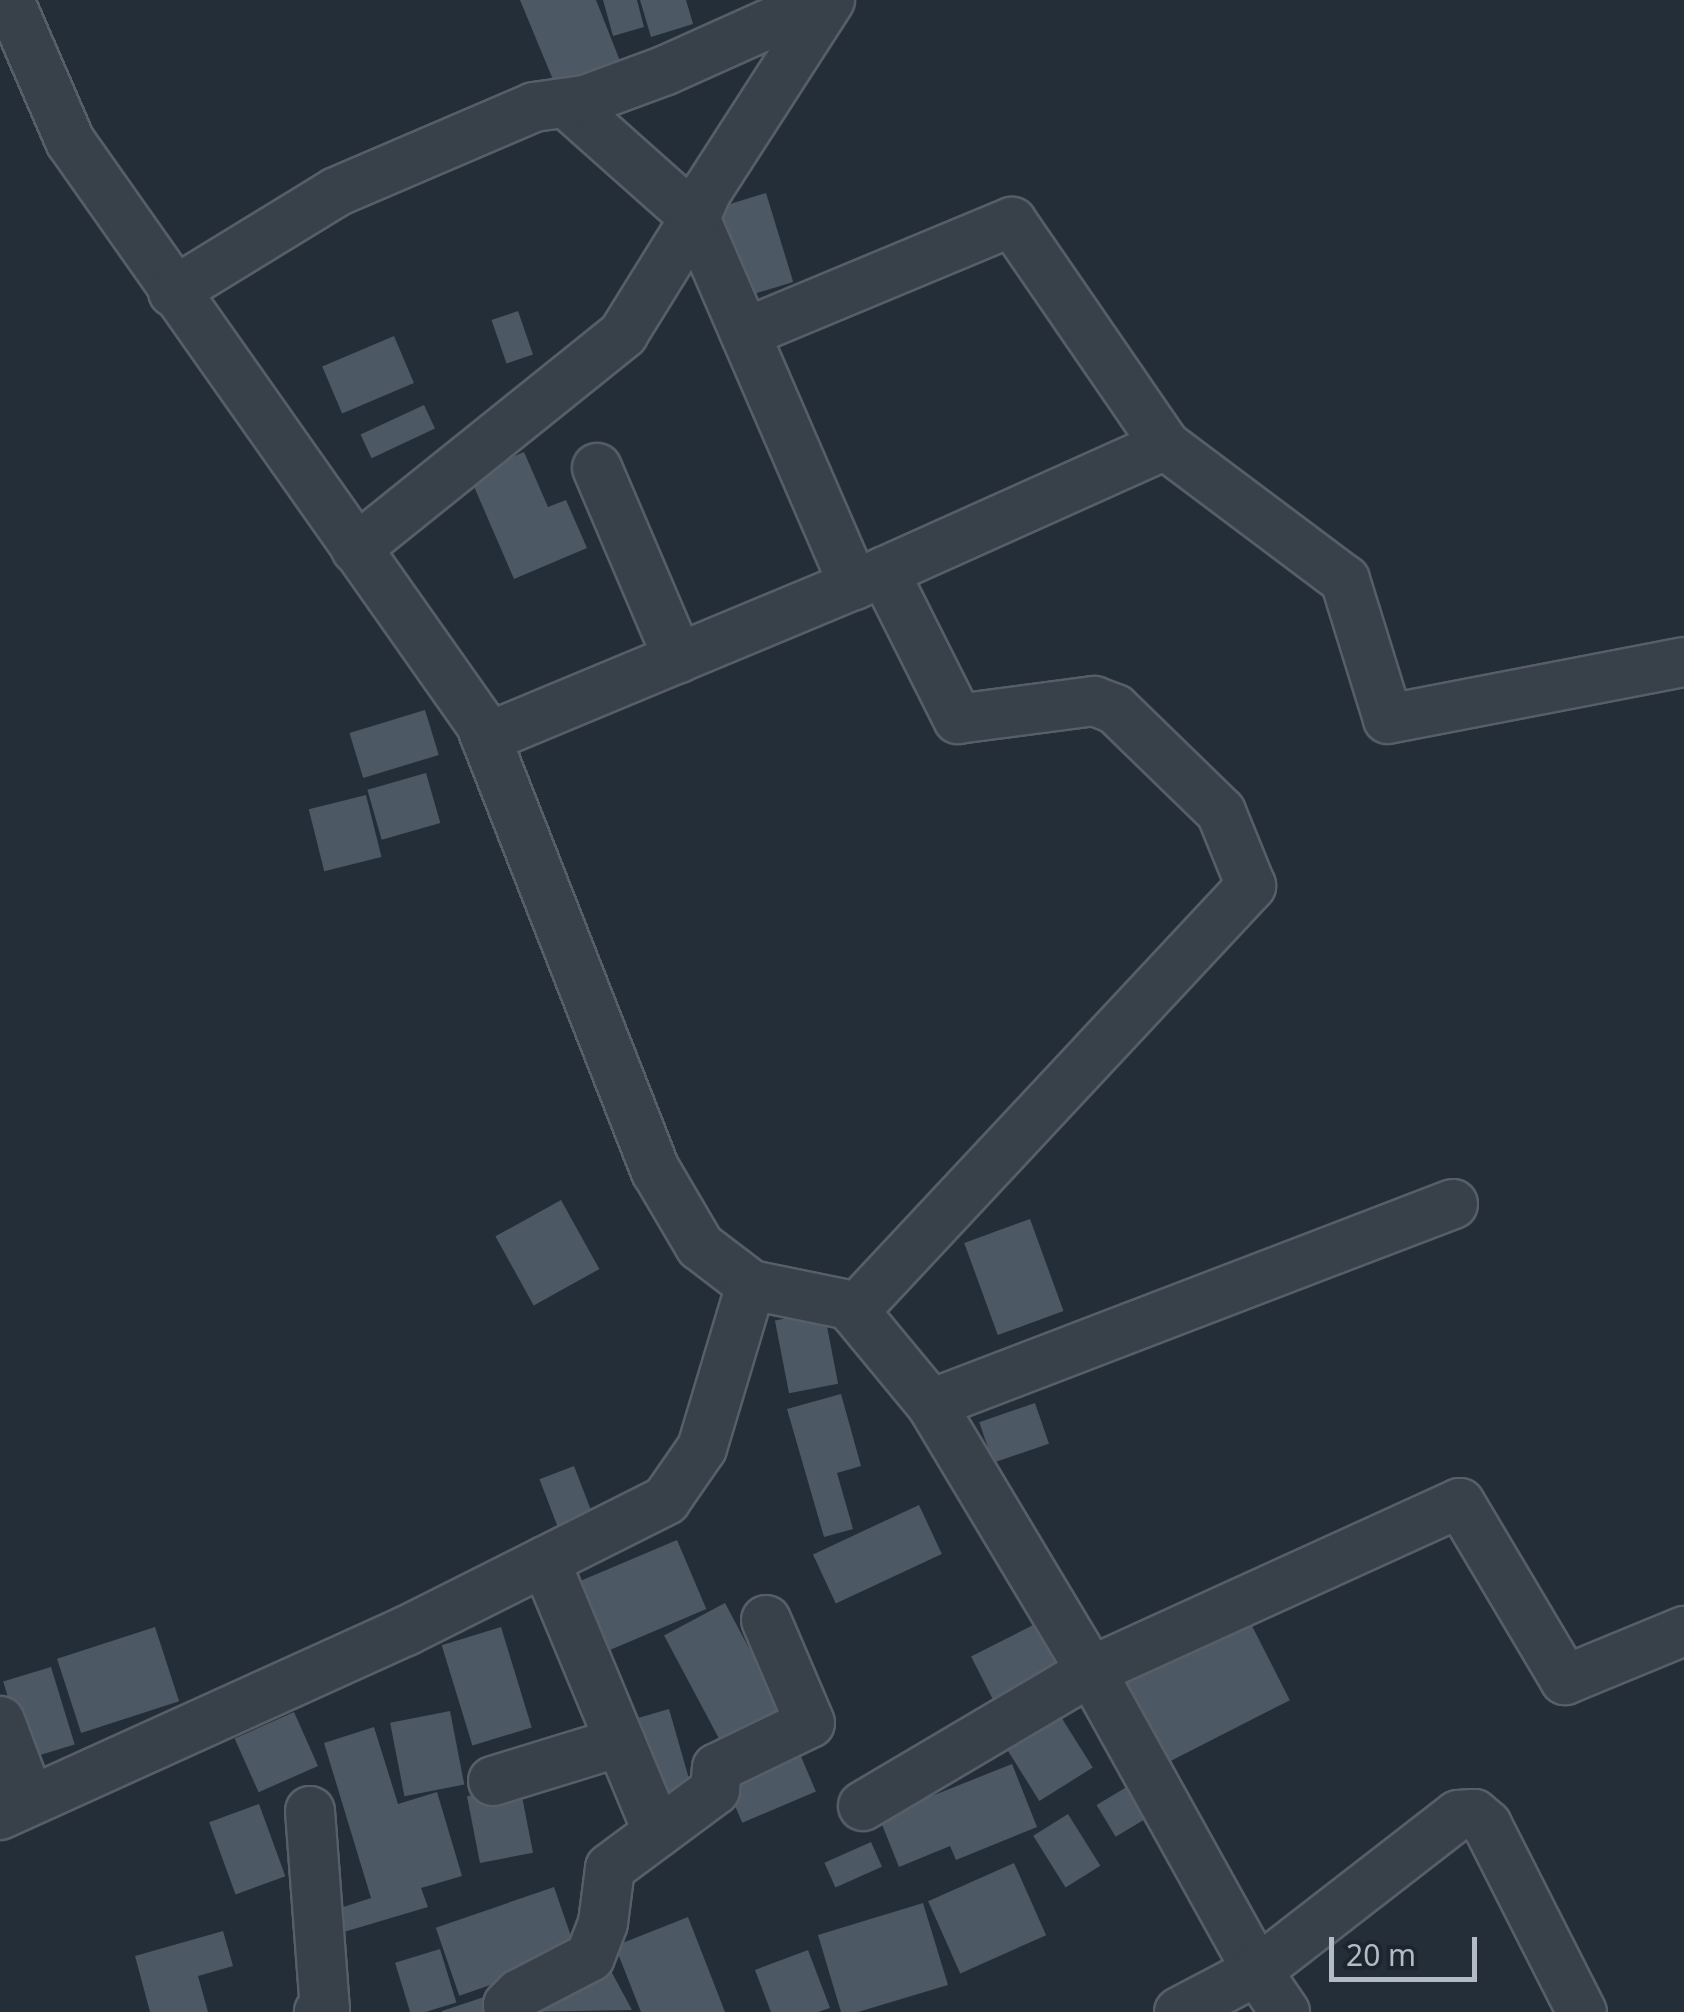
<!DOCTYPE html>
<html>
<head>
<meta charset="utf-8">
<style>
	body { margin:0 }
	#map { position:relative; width:1684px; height:2012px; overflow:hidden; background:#242e39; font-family:"Noto Sans",sans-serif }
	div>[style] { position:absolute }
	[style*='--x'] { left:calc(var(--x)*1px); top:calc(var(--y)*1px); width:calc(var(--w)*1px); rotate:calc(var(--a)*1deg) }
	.building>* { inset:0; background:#4d5865; transform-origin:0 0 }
	.roads { filter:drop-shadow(2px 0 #565e68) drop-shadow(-2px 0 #565e68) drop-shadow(0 2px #565e68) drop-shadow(0 -2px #565e68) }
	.minor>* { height:48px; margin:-24px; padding:0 24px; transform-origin:24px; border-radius:24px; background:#38404a }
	span { translate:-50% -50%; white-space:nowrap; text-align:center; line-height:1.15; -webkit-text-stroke:8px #1d252f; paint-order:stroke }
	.scale { position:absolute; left:1329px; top:1937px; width:148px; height:45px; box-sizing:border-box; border:5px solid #b3bbc6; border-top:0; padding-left:12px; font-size:30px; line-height:35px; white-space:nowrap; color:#b3bbc6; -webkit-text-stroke:8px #1d252f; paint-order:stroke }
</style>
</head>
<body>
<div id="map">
	<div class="building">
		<div style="clip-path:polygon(520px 0,596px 0,620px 61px,556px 87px)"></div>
		<div style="clip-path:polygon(603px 0,637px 0,644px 27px,613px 36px)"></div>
		<div style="clip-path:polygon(640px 0,686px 0,693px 24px,651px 37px)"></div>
		<div style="left:766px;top:193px;width:93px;height:63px;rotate:73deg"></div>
		<div style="left:518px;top:311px;width:46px;height:28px;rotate:71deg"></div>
		<div style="left:394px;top:336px;width:51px;height:78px;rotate:67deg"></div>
		<div style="left:424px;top:405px;width:26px;height:70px;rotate:65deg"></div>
		<div style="clip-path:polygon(524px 452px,548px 507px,566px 500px,587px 548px,514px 579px,469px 475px)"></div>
		<div style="left:425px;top:710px;width:47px;height:79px;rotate:73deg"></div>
		<div style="left:426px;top:773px;width:52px;height:61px;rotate:74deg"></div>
		<div style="left:366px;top:795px;width:64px;height:59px;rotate:76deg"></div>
		<div style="left:561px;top:1200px;width:79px;height:75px;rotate:61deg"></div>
		<div style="left:1030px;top:1219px;width:98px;height:70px;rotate:70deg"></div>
		<div style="left:824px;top:1311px;width:74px;height:50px;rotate:79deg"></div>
		<div style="clip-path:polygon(841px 1394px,861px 1466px,837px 1473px,853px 1529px,824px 1537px,787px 1409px)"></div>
		<div style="left:1035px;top:1403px;width:43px;height:59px;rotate:71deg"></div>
		<div style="left:574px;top:1466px;width:59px;height:37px;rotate:69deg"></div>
		<div style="left:919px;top:1505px;width:54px;height:117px;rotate:65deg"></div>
		<div style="left:677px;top:1540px;width:75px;height:125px;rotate:67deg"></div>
		<div style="left:725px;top:1603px;width:135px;height:69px;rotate:62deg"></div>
		<div style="left:1249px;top:1620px;width:90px;height:147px;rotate:63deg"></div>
		<div style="left:1037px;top:1623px;width:56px;height:74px;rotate:63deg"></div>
		<div style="left:155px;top:1627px;width:78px;height:103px;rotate:72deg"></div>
		<div style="left:501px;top:1627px;width:105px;height:62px;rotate:73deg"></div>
		<div style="left:51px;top:1667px;width:81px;height:50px;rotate:73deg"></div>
		<div style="left:1053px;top:1704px;width:75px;height:63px;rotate:58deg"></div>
		<div style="left:669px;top:1709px;width:88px;height:44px;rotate:74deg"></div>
		<div style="left:450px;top:1711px;width:75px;height:61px;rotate:79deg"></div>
		<div style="left:294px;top:1712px;width:59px;height:65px;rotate:66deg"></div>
		<div style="clip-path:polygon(374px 1727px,398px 1804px,437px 1792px,462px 1876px,421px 1888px,428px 1907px,337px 1934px,331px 1911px,371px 1898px,324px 1743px)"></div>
		<div style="left:794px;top:1740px;width:56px;height:80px;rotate:67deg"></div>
		<div style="clip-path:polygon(1012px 1764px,1037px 1827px,956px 1860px,950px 1846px,899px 1867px,879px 1817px)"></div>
		<div style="left:1130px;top:1785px;width:37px;height:39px;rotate:59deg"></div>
		<div style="left:520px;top:1786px;width:68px;height:54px;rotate:79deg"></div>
		<div style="left:259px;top:1804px;width:77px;height:53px;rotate:70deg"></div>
		<div style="left:1068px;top:1814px;width:61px;height:41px;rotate:58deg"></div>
		<div style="left:871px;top:1842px;width:27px;height:51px;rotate:66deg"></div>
		<div style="left:1014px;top:1863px;width:79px;height:94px;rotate:66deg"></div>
		<div style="left:554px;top:1887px;width:72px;height:125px;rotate:71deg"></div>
		<div style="clip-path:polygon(923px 1903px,948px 1985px,858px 2012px,841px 2012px,818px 1935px)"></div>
		<div style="clip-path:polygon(688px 1917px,725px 2012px,641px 2012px,615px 1946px)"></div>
		<div style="clip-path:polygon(223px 1931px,233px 1966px,198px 1976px,208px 2012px,150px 2012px,135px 1956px)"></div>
		<div style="left:440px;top:1949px;width:56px;height:47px;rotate:73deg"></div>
		<div style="clip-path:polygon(808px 1950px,830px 2008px,818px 2012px,771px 2012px,755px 1970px)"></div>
		<div style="clip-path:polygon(603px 1956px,632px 2010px,517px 2012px)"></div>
		<div style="clip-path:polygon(499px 1992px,506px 2012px,442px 2012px,442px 2011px)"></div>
	</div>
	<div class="roads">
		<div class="minor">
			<div style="--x:9;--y:0;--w:154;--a:66.6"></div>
			<div style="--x:70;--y:141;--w:712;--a:54.84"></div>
			<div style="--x:480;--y:723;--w:481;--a:68.6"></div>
			<div style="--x:656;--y:1171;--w:87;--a:59.6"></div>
			<div style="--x:700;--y:1246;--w:64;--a:37.4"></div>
			<div style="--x:566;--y:103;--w:173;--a:41.7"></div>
			<div style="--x:695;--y:218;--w:400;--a:66.6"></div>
			<div style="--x:173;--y:292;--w:191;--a:-31.5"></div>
			<div style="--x:336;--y:192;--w:215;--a:-23.2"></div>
			<div style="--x:534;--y:107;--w:51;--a:-7.8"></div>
			<div style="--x:585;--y:100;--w:86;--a:-20.3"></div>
			<div style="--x:666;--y:70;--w:171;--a:-24.2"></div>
			<div style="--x:745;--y:333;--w:289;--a:-22.6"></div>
			<div style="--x:1012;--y:222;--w:270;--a:55.5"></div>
			<div style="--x:1165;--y:445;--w:225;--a:36.9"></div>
			<div style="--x:1345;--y:580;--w:145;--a:72.8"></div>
			<div style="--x:1388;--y:719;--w:301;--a:-10.9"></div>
			<div style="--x:597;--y:468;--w:207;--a:66.9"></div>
			<div style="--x:356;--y:549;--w:343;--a:-38.8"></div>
			<div style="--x:623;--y:334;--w:137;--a:-58.2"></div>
			<div style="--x:695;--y:218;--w:30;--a:-66"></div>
			<div style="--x:707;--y:191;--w:227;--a:-57.2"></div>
			<div style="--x:486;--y:738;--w:399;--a:-22.6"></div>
			<div style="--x:854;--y:585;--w:341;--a:-24.2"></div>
			<div style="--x:854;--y:1311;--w:582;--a:-46.95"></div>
			<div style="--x:1251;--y:886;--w:80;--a:-112.1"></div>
			<div style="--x:1221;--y:812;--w:148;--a:-135.8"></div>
			<div style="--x:1115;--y:709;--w:22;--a:-159"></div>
			<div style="--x:1094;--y:701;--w:137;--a:172.5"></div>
			<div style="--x:958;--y:719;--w:165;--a:-116.7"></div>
			<div style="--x:931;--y:1404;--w:559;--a:-20.96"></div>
			<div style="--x:545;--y:1561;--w:294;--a:67.4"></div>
			<div style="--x:0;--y:1721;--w:85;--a:69.4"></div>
			<div style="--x:493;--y:1781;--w:133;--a:-17.1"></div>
			<div style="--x:863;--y:1806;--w:265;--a:-30.6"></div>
			<div style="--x:1091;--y:1671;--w:405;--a:-24.5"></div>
			<div style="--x:1460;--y:1503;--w:206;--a:59.3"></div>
			<div style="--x:1565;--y:1680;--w:129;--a:-22.4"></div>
			<div style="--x:310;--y:1811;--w:199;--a:85.7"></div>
			<div style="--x:325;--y:2009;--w:7;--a:153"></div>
			<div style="--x:0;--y:1815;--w:446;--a:-24.4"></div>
			<div style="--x:406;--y:1631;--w:291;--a:-26.7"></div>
			<div style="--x:666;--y:1500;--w:63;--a:-55.3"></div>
			<div style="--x:702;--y:1448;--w:170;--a:-73.3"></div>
			<div style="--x:751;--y:1285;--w:100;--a:11.5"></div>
			<div style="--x:849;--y:1305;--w:129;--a:50.4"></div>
			<div style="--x:931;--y:1404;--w:311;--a:59.1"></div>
			<div style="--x:1091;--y:1671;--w:343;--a:61"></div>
			<div style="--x:1257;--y:1971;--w:50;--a:55.7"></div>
			<div style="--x:510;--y:2012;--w:7;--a:-106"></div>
			<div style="--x:508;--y:2005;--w:16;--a:-45"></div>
			<div style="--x:519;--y:1994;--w:80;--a:-27.5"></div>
			<div style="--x:590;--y:1957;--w:36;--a:-69"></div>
			<div style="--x:603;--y:1923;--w:55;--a:-82.7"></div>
			<div style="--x:610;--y:1868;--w:131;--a:-36.6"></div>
			<div style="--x:715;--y:1790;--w:22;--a:-85"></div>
			<div style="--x:717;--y:1768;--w:103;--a:-25.8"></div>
			<div style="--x:810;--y:1723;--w:112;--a:-113.1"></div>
			<div style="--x:1179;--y:2012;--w:88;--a:-27.7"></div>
			<div style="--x:1257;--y:1971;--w:254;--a:-37.8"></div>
			<div style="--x:1458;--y:1815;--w:16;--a:-4"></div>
			<div style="--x:1474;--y:1814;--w:17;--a:40"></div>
			<div style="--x:1487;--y:1825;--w:210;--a:63.1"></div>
		</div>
	</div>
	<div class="scale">20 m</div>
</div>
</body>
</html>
